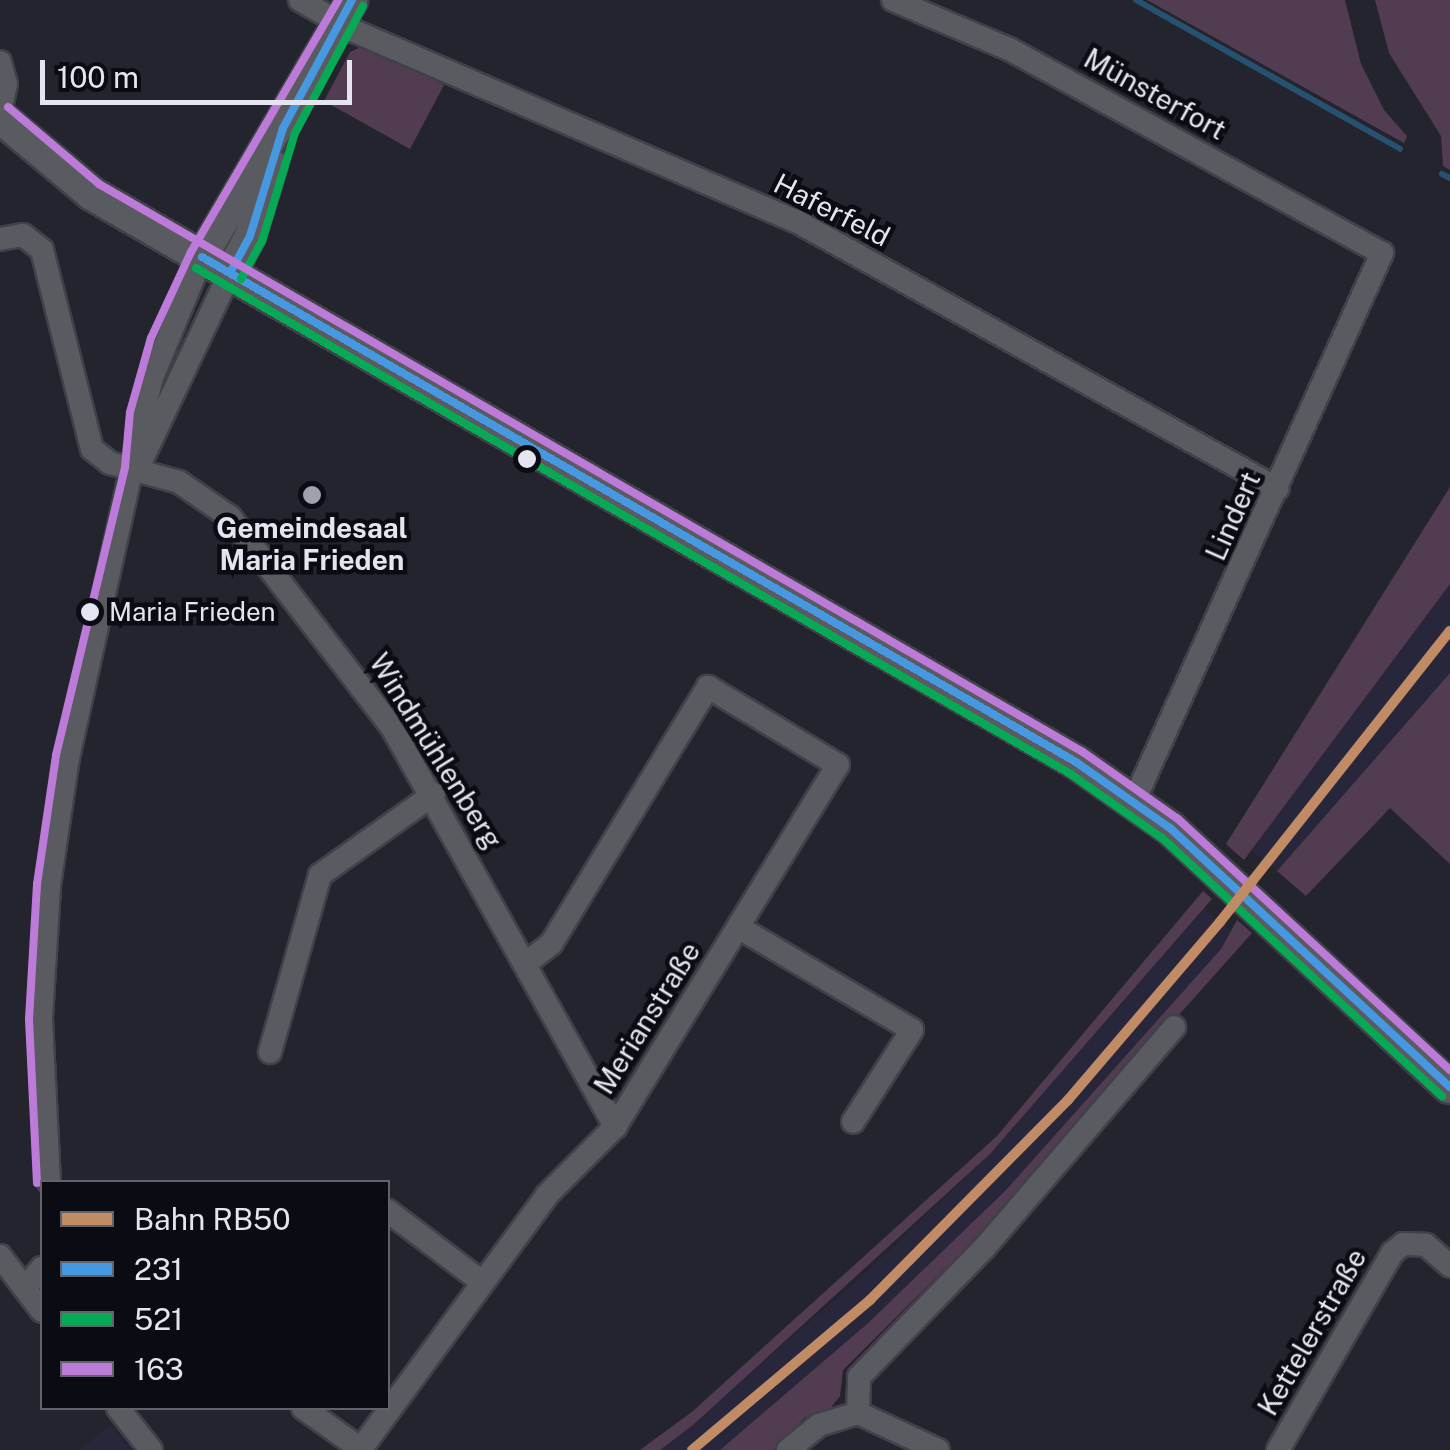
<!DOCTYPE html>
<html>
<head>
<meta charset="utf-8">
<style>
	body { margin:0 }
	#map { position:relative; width:1450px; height:1450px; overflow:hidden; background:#24242e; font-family:"Public Sans",sans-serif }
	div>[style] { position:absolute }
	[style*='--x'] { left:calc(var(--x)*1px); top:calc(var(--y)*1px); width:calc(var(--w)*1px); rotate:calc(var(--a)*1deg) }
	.built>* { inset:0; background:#27263b }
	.green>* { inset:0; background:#523c51 }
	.stream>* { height:6px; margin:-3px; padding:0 3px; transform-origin:3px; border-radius:3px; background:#265170 }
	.roads { filter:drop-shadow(2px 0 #41414a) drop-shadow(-2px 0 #41414a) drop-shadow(0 2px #41414a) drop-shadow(0 -2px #41414a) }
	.minor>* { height:22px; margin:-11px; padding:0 11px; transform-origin:11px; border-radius:11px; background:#5a5a61 }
	.tertiary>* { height:30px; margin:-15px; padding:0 15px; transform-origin:15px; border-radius:15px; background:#5a5a61 }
	.secondary>* { height:32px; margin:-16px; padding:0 16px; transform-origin:16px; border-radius:16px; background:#5a5a61 }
	.bus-1>* { height:8px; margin:-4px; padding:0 4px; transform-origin:4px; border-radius:4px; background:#4699e1 }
	.bus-2>* { height:8px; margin:-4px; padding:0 4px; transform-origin:4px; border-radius:4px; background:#06aa56 }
	.bus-3>* { height:8px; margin:-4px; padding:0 4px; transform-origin:4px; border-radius:4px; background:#bd7bd9 }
	.rail-1>* { height:10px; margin:-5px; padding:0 5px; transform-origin:5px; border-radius:5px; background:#c18c65 }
	.dots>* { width:28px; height:28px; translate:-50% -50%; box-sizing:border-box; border:5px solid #0b0b13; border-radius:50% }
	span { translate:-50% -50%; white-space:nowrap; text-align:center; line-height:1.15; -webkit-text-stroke:9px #0b0b13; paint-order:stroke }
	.bus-label { font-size:26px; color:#e5e5f1 }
	.left { translate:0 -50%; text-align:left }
	.street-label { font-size:28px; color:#e5e5f1 }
	.poi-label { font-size:28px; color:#e5e5f1; font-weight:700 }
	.legend { position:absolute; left:40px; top:1180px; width:350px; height:230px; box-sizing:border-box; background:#0b0b13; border:2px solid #62626c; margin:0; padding:12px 18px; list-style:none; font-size:30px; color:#e5e5f1 }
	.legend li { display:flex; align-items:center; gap:20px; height:50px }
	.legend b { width:50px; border:2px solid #62626c }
	.scale { position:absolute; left:40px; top:60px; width:312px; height:45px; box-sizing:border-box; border:5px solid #e5e5f1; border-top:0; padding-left:12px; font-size:30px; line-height:35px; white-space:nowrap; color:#e5e5f1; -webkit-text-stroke:8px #0b0b13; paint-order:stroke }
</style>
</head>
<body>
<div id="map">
	<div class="built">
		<div style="clip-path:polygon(1450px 584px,1450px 673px,1277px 871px,1251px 850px)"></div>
		<div style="clip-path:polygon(1204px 909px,1230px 930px,1221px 949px,1006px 1190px,867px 1324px,720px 1450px,660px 1450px,861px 1277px,990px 1154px)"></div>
		<div style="clip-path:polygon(111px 1425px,131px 1450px,79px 1450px)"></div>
	</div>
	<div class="green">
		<div style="clip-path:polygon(1147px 0,1345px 0,1361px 64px,1384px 110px,1407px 136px,1404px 143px)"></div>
		<div style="clip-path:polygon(1375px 0,1450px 0,1450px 170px,1443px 166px,1441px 136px,1389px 53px)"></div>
		<div style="clip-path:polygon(365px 45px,444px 85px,410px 149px,324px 101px,350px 52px)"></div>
		<div style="clip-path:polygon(1450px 487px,1450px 584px,1244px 860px,1226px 844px)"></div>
		<div style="clip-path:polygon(1450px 673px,1450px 864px,1390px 808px,1306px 896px,1277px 871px)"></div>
		<div style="clip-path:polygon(1203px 891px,1212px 899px,990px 1154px,693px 1425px,660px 1450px,640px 1450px,693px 1411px,997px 1136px)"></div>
		<div style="clip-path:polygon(1237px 920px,1252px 933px,1010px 1204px,843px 1370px,840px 1396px,830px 1409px,804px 1418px,774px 1450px,720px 1450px,867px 1324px,1006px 1190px,1221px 949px)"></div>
	</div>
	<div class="stream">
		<div style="--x:1136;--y:0;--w:303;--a:29.4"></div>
		<div style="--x:1442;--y:174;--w:9;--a:27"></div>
	</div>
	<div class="roads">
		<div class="minor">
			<div style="--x:300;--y:0;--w:62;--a:29.9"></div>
			<div style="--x:354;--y:31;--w:481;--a:23.3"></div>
			<div style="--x:796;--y:221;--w:551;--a:29.07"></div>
			<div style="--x:893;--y:0;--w:126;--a:22.9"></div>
			<div style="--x:1009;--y:49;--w:425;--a:28.7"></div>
			<div style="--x:1382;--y:253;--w:602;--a:114.35"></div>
			<div style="--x:0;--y:62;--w:23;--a:75"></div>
			<div style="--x:6;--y:84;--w:30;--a:102"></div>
			<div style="--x:0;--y:239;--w:23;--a:-10"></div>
			<div style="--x:23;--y:235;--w:24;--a:38"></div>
			<div style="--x:42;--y:250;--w:205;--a:75.9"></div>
			<div style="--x:92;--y:449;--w:23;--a:38"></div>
			<div style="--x:110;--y:463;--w:72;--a:15.4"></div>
			<div style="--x:179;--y:482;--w:62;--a:34.5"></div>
			<div style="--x:230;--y:517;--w:267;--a:52.4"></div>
			<div style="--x:393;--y:729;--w:456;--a:60.8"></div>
			<div style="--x:143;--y:457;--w:204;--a:-64.7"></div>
			<div style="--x:738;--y:927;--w:202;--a:30.6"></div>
			<div style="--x:912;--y:1030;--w:109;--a:122.7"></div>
			<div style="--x:270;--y:1052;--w:184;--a:-74.2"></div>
			<div style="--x:320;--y:875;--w:140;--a:-35.4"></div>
			<div style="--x:49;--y:1182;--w:164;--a:-92.8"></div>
			<div style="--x:41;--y:1018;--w:132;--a:-86.5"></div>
			<div style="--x:49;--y:886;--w:129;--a:-81.6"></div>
			<div style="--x:68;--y:758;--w:387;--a:-77.6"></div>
			<div style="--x:151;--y:380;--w:133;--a:-67.5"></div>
			<div style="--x:388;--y:1211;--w:118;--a:37.1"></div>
			<div style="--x:0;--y:1256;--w:69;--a:52.6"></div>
			<div style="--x:25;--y:1288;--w:26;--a:-50"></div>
			<div style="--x:118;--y:1408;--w:53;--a:51.8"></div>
			<div style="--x:303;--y:1408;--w:71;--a:35.3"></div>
			<div style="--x:858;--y:1413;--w:36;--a:-88"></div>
			<div style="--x:859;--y:1377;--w:181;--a:-45.9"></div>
			<div style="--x:985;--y:1247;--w:290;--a:-49.3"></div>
			<div style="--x:360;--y:1450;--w:316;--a:-53.7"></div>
			<div style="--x:547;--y:1195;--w:96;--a:-45"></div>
			<div style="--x:615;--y:1127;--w:425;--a:-58.4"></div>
			<div style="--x:838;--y:765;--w:152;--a:-149"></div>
			<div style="--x:708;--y:687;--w:300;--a:121.4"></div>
			<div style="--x:552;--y:943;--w:33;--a:142"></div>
			<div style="--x:788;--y:1450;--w:40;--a:-39"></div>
			<div style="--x:819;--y:1425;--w:41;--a:-17.1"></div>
			<div style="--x:858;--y:1413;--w:88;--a:24.8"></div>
			<div style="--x:1278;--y:1450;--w:228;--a:-59.9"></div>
			<div style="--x:1392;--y:1253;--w:14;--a:-39"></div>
			<div style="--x:1403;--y:1244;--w:23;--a:2"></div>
			<div style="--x:1426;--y:1245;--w:32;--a:41"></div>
		</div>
		<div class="tertiary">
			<div style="--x:202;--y:257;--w:298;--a:-59.7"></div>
			<div style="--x:230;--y:273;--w:42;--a:-61.6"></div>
			<div style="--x:250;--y:236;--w:75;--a:-73"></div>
		</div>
		<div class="secondary">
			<div style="--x:0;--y:117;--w:120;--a:39.9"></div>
			<div style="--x:92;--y:194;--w:1136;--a:30"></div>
			<div style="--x:1076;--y:762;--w:115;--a:35.1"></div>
			<div style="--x:1170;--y:828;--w:381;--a:42.8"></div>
		</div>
	</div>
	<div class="bus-1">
		<div style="--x:202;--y:257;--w:1009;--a:30.02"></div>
		<div style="--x:1076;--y:762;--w:115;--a:35.1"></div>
		<div style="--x:1170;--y:828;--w:381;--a:42.8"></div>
		<div style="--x:230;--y:273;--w:42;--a:-61.6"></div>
		<div style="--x:250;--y:236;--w:113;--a:-73"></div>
		<div style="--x:283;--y:128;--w:145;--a:-61.7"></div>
	</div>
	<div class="bus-2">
		<div style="--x:196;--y:268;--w:1009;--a:30.05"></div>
		<div style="--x:1069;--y:773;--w:113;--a:35"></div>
		<div style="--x:1162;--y:838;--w:381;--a:42.7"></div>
		<div style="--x:241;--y:279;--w:43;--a:-61.1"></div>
		<div style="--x:262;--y:241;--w:113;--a:-73"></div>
		<div style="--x:295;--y:133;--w:144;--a:-61.8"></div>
	</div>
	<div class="bus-3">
		<div style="--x:8;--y:107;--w:119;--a:40.2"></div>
		<div style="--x:99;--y:184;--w:1136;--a:30"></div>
		<div style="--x:1083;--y:752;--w:116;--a:35.2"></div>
		<div style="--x:1178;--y:819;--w:370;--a:42.7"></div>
		<div style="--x:37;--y:1183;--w:164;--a:-92.8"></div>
		<div style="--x:29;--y:1019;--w:135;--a:-86.6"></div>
		<div style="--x:37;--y:884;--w:130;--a:-81.6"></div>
		<div style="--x:56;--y:755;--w:296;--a:-76.5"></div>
		<div style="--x:125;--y:467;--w:55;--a:-84.8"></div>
		<div style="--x:130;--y:412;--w:77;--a:-74.2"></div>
		<div style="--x:151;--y:338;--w:95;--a:-65.1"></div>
		<div style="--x:191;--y:252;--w:292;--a:-59.7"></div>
	</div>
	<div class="rail-1">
		<div style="--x:692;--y:1450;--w:233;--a:-40.1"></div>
		<div style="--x:870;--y:1300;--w:281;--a:-45.3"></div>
		<div style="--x:1068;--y:1100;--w:234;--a:-49.5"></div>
		<div style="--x:1220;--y:922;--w:371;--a:-51.7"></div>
	</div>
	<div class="dots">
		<div style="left:527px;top:459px;background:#e5e5f1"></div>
		<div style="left:312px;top:495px;background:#a1a1ad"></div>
		<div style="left:90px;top:612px;background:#e5e5f1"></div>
	</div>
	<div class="bus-label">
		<span class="left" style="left:109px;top:612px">Maria Frieden</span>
	</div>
	<div class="street-label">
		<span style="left:1155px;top:94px;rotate:29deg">Münsterfort</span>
		<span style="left:832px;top:210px;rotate:27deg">Haferfeld</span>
		<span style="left:1233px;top:516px;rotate:-66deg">Lindert</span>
		<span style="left:436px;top:751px;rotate:58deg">Windmühlenberg</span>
		<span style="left:647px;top:1018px;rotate:-58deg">Merianstraße</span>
		<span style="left:1312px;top:1332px;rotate:-60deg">Kettelerstraße</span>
	</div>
	<div class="poi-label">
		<span style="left:312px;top:544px">Gemeindesaal<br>Maria Frieden</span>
	</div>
	<ul class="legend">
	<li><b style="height:12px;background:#c18c65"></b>Bahn RB50</li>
	<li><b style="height:12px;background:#4699e1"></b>231</li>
	<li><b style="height:12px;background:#06aa56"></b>521</li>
	<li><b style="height:12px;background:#bd7bd9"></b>163</li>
	</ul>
	<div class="scale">100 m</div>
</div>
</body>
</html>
